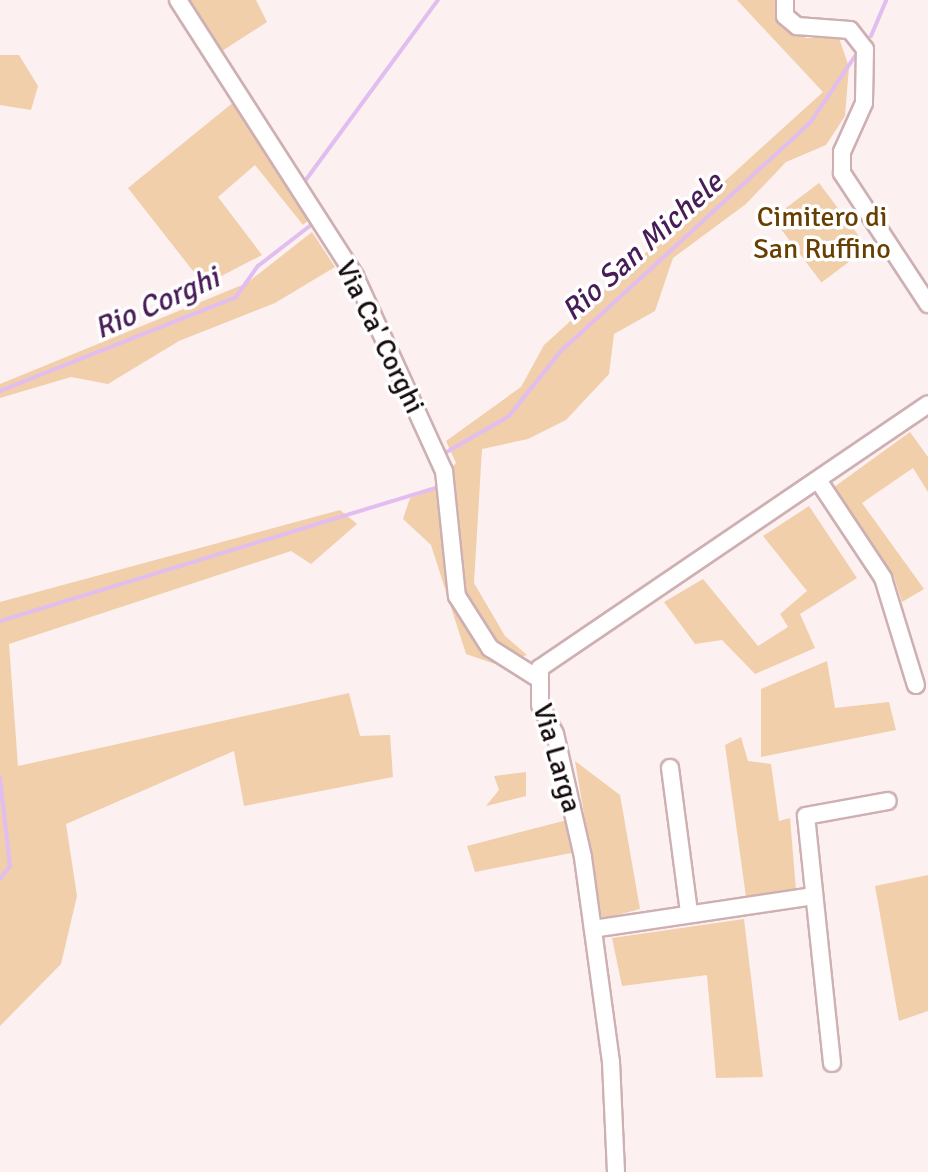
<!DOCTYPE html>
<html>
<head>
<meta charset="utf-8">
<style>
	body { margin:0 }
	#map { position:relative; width:928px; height:1172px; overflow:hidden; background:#fdf0f1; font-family:Signika,sans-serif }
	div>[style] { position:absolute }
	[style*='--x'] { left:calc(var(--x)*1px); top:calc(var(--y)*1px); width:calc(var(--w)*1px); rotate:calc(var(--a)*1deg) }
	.green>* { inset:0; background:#f0cfaa; transform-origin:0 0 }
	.stream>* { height:4px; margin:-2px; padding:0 2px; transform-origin:2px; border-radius:2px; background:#e1bdf0 }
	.roads { filter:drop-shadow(2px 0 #ceb0b2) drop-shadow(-2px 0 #ceb0b2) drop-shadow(0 2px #ceb0b2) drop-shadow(0 -2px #ceb0b2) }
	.street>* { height:16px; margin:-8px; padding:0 8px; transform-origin:8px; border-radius:8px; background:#fff }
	span { translate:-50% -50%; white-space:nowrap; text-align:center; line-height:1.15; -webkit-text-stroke:7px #fff; paint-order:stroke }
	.park-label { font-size:28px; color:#673f01 }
	.street-label { font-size:28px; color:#140a0b }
	.water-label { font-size:30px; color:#471c57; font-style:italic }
</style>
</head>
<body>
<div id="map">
	<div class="green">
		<div style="clip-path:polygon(190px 0,256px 0,267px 22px,222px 51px)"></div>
		<div style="clip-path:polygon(737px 0,779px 0,778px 18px,806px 38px,839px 38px,849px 67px,845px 116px,826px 145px,786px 162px,746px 204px,673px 258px,655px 311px,614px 334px,609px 374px,566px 420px,528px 439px,482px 449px,474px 583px,505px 636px,527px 655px,495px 664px,466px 654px,431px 545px,403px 519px,410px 498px,434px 489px,456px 463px,446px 441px,521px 387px,544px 345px,823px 92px)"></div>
		<div style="clip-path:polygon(0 55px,19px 55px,38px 86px,31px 110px,0 105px)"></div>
		<div style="clip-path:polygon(235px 101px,311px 218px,303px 225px,255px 165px,218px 197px,262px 255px,204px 285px,128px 188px)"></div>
		<div style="left:819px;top:183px;width:81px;height:58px;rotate:53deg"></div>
		<div style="clip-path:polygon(312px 232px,335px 267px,275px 303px,179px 341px,108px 384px,71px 377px,0 398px,0 384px,247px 283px)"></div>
		<div style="clip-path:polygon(910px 432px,928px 457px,928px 492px,913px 468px,862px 503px,924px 589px,902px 602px,894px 577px,830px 490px)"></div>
		<div style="clip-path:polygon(809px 506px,857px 578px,800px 614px,815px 648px,755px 674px,722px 640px,695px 644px,664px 602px,703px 579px,758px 646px,788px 627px,780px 614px,807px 591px,763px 536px)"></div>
		<div style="clip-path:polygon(340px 510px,357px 524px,311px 564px,291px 551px,9px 644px,18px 766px,349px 693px,360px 736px,390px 735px,393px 777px,244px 806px,234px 751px,66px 824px,77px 896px,61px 964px,0 1026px,0 602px)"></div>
		<div style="clip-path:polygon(827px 661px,835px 708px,889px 702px,896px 730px,761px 757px,761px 689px)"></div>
		<div style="clip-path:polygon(741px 737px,748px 761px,771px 764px,779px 821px,790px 818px,796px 890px,746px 897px,725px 745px)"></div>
		<div style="clip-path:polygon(575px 761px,620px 795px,640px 909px,602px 919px)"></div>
		<div style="clip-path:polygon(526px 772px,526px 796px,486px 806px,499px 790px,494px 776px)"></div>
		<div style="clip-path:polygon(567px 820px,576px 852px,475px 872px,467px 846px)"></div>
		<div style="clip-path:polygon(928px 875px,928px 1011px,899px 1021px,875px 886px)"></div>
		<div style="clip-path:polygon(744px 919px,763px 1077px,716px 1078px,707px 975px,622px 986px,612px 938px)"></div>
	</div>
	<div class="stream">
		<div style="--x:871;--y:36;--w:39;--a:-67"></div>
		<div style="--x:305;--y:181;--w:225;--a:-53.7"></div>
		<div style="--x:0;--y:391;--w:254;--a:-21.7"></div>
		<div style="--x:236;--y:297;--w:38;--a:-55"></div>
		<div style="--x:258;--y:266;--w:67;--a:-37.7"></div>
		<div style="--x:445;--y:453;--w:74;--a:-30"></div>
		<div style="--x:509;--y:416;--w:82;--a:-51.4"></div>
		<div style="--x:560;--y:352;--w:339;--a:-42.5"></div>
		<div style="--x:810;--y:123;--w:81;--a:-56.1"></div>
		<div style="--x:0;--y:621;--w:459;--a:-17"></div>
		<div style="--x:0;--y:778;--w:89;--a:83.5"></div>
		<div style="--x:10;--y:866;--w:16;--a:128"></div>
	</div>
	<div class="roads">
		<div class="street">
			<div style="--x:178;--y:0;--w:328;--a:57.3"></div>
			<div style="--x:355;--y:276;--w:214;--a:65.5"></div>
			<div style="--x:444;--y:471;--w:126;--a:84.1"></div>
			<div style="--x:457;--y:596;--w:62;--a:57.6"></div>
			<div style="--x:490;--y:648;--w:58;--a:32.3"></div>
			<div style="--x:785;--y:0;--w:16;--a:90"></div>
			<div style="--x:785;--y:16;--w:16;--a:40"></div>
			<div style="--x:797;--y:26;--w:53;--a:4.3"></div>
			<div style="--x:850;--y:30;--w:24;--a:52"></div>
			<div style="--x:865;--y:49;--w:54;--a:91.1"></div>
			<div style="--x:864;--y:103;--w:54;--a:114.2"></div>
			<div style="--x:842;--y:152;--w:21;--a:90"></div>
			<div style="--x:842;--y:173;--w:157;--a:56.7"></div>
			<div style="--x:818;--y:480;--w:118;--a:56.4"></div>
			<div style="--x:883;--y:578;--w:112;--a:72.9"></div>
			<div style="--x:670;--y:768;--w:146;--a:82.5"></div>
			<div style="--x:593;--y:929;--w:222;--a:-8.5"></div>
			<div style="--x:832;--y:1063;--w:248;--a:-96"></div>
			<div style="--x:806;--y:816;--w:83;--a:-10.4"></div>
			<div style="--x:616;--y:1172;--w:110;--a:-92.6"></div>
			<div style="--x:611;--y:1062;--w:207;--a:-97.8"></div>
			<div style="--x:583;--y:857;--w:126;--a:-102.8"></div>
			<div style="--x:555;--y:734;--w:33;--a:-117"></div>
			<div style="--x:540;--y:705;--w:37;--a:-90"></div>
			<div style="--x:540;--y:668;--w:469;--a:-34.2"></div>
		</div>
	</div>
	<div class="park-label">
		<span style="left:822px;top:233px">Cimitero di<br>San Ruffino</span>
	</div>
	<div class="street-label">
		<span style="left:380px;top:337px;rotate:64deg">Via Ca' Corghi</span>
		<span style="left:557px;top:758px;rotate:74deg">Via Larga</span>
	</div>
	<div class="water-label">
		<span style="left:643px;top:247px;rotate:-42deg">Rio San Michele</span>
		<span style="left:157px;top:304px;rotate:-24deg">Rio Corghi</span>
	</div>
</div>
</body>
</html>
